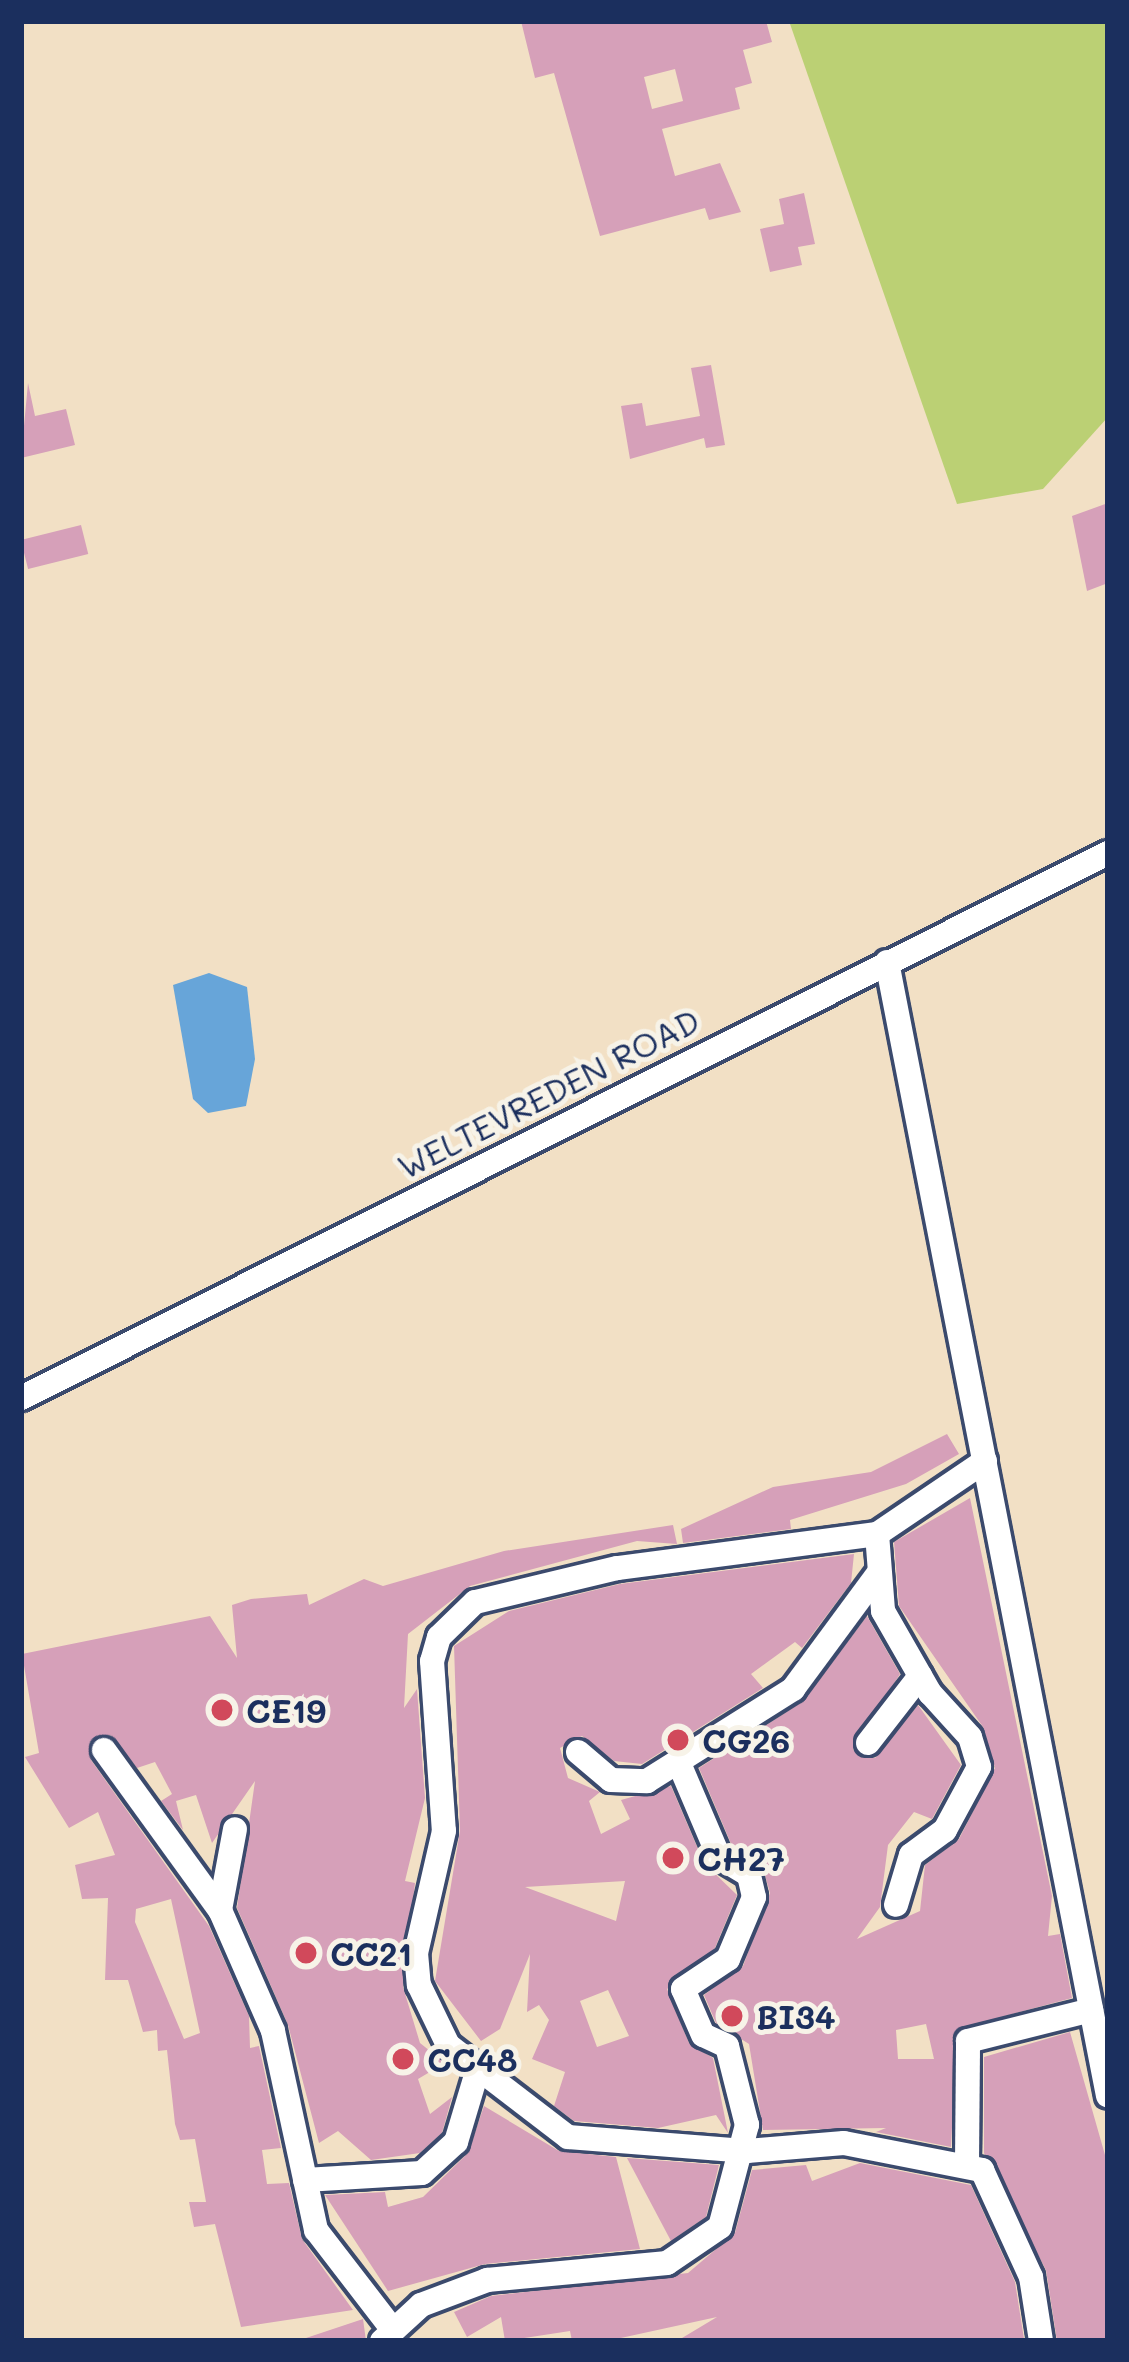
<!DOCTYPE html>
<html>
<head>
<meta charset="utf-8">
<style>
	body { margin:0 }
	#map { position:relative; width:1129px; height:2362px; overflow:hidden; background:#f2e0c5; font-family:Mali,sans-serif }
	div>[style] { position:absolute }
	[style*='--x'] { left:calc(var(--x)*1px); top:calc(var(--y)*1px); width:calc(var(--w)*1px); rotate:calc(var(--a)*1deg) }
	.green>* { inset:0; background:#bbd074 }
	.water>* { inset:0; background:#67a5d9 }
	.building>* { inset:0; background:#d6a0b9; transform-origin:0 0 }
	.roads { filter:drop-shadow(3px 0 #3b4a6d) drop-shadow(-3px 0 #3b4a6d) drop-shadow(0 3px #3b4a6d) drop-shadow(0 -3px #3b4a6d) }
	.minor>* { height:24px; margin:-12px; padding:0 12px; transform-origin:12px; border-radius:12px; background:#fff }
	.dots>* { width:33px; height:33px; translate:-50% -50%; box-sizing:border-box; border:6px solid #f7f3e8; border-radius:50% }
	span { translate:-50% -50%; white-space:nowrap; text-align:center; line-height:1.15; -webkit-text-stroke:10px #f7f3e8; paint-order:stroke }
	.street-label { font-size:33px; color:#1b2f5e }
	.poi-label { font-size:33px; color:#1b2f5e; font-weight:700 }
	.left { translate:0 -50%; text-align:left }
	.frame { position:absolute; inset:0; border:24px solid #1b2f5e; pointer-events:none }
</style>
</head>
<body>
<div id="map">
	<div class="green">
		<div style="clip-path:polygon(789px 21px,1108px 21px,1108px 417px,1043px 489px,957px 504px)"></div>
	</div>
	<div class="water">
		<div style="clip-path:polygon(209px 973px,247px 987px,255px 1059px,246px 1106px,208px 1113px,193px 1099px,173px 985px)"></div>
	</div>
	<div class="building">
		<div style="clip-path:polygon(evenodd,521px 21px,766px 21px,772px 42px,743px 50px,752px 83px,735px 88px,740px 109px,662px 129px,675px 176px,720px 163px,741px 212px,709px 220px,705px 208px,600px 236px,554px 73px,535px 78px,521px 21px,675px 69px,683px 101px,652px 109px,644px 77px,675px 69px)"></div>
		<div style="clip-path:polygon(804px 193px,815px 244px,798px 247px,802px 265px,770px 272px,760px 229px,784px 224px,779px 199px)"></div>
		<div style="clip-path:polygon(711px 365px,725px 445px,706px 448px,704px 438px,630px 459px,621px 406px,642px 403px,646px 426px,700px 416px,691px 368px)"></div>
		<div style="clip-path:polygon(28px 383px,35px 416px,66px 409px,75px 445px,21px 458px)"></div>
		<div style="clip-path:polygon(1108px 503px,1108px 583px,1087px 591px,1072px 516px)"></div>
		<div style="left:81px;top:525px;width:30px;height:62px;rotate:76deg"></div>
		<div style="clip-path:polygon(947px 1434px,959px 1454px,906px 1484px,790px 1520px,791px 1529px,683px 1543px,681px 1529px,773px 1487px,871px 1472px)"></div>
		<div style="clip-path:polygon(evenodd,970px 1498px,1052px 1896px,1048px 1936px,1060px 1934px,1072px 1998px,957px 2029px,951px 2147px,876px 2132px,886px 2128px,763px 2130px,749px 2044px,716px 2023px,704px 1995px,743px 1966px,770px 1893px,762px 1865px,732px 1846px,699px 1768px,802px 1702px,867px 1616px,900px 1674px,853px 1750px,875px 1758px,918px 1705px,961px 1765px,932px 1819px,914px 1812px,888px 1845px,880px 1907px,857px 1939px,920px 1911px,925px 1865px,959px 1839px,995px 1768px,983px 1727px,899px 1606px,894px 1542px,970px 1498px,926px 2024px,934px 2059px,898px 2059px,896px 2030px,926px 2024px)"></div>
		<div style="clip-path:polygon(evenodd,673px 1525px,677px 1544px,637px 1541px,470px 1586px,408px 1634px,404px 1708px,417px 1689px,425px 1798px,405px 1881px,415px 1883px,403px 1987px,420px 2043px,445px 2063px,418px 2079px,430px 2114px,452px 2097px,442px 2133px,420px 2153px,371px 2160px,338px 2131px,319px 2143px,288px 2025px,237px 1908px,255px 1781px,212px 1843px,196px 1795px,176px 1801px,183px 1830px,161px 1801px,172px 1794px,155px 1762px,137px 1768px,110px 1735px,90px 1742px,91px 1760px,209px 1926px,249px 2016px,250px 2048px,259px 2046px,281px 2148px,262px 2150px,267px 2184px,289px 2183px,302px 2239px,353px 2310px,241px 2327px,215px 2224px,194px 2227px,189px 2202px,206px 2202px,195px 2139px,180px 2140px,175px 2124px,167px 2050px,158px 2051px,157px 2030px,143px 2032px,128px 1980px,105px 1980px,108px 1898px,82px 1899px,75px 1865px,115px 1855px,98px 1812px,69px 1828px,25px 1757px,39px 1753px,22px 1654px,210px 1616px,237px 1658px,232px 1605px,251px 1599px,307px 1594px,309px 1605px,364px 1579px,383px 1586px,504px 1551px,673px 1525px,171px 1899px,200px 2033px,184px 2039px,135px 1922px,136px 1909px,171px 1899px)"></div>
		<div style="clip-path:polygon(evenodd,854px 1554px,851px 1583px,802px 1648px,795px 1642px,751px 1674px,763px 1688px,642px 1764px,614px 1761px,582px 1736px,560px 1748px,568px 1778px,600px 1792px,589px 1801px,601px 1834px,630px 1819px,621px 1800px,671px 1786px,704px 1863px,737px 1895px,715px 1948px,667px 1989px,689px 2043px,713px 2058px,728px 2133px,716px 2115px,658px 2128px,574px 2121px,554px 2106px,565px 2072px,532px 2059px,549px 2020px,539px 2005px,527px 2012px,530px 1954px,500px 2029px,481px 2041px,435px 1981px,460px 1831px,454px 1646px,509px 1611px,620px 1584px,854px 1554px,625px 1881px,616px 1921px,525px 1887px,625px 1881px,854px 1554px,608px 1990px,629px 2036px,597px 2047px,580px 2001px,608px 1990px)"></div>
		<div style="clip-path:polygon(1070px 2032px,1105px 2155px,1108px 2341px,1057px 2341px,1046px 2270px,984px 2153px,984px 2057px)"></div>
		<div style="clip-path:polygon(484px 2106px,559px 2151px,616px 2157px,640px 2249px,485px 2264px,388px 2291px,325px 2195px,385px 2192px,388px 2207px,423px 2197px,468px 2153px)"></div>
		<div style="clip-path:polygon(627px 2158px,719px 2165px,706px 2217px,671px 2241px)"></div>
		<div style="clip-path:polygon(860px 2163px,971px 2185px,1015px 2282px,1024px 2339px,677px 2341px,717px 2317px,607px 2341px,572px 2341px,570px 2331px,505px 2341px,501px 2317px,467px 2337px,454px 2312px,491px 2296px,688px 2273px,735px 2233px,752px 2170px,806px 2165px,812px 2181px)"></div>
		<div style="clip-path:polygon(363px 2319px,366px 2341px,306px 2341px,306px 2338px)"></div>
	</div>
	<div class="roads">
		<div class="minor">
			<div style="--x:887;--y:962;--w:1155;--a:78.97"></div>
			<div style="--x:21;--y:1398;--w:1216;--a:-26.63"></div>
			<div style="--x:985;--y:1461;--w:130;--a:145.9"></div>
			<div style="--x:877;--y:1534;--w:262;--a:172.5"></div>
			<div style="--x:617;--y:1568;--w:146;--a:166.5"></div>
			<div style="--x:475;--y:1602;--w:50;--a:135.8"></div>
			<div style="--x:439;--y:1637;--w:25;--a:106"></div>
			<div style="--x:432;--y:1661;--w:170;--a:86"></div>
			<div style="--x:444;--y:1831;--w:125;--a:102.9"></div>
			<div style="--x:416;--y:1953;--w:32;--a:85"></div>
			<div style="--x:419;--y:1985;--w:67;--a:64.2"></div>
			<div style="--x:448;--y:2045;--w:151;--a:37.5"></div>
			<div style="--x:568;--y:2137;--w:180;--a:4.5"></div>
			<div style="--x:747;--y:2151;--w:97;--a:-4.7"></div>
			<div style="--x:844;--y:2143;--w:141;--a:11.1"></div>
			<div style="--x:982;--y:2170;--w:118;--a:65.4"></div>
			<div style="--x:1031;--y:2277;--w:65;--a:81.1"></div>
			<div style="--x:877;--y:1534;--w:77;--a:85.5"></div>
			<div style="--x:883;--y:1611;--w:95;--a:60.2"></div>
			<div style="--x:930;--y:1693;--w:59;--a:47.7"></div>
			<div style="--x:970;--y:1737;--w:31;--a:73"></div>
			<div style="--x:979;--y:1767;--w:72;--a:118.4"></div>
			<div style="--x:945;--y:1830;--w:42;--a:143.7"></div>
			<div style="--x:911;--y:1855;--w:52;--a:106.7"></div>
			<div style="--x:868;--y:1743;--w:85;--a:-52.2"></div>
			<div style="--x:104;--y:1750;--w:198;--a:54.1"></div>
			<div style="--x:220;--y:1910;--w:132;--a:66.3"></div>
			<div style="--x:273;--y:2031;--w:204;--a:77.8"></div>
			<div style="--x:316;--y:2230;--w:121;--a:52.4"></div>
			<div style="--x:578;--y:1752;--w:43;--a:40.3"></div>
			<div style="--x:611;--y:1780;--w:36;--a:2"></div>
			<div style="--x:647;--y:1781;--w:173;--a:-32.2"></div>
			<div style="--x:793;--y:1689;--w:142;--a:-53.6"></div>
			<div style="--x:220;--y:1910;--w:82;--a:-79.5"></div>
			<div style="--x:967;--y:2162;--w:121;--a:-89.5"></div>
			<div style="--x:968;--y:2041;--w:127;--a:-14.1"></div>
			<div style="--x:305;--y:2180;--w:117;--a:-3.4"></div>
			<div style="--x:422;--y:2173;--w:46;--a:-42.4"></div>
			<div style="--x:456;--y:2142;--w:73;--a:-73.3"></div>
			<div style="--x:382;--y:2341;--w:53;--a:-42.7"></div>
			<div style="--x:421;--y:2305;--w:71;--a:-20.7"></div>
			<div style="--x:487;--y:2280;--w:181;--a:-5.4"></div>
			<div style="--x:667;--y:2263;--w:64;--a:-34.2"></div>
			<div style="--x:720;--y:2227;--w:106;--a:-75.2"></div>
			<div style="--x:747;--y:2125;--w:81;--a:-104.2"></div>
			<div style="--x:727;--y:2046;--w:26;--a:-155"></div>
			<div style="--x:703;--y:2035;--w:50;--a:-113.5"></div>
			<div style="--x:683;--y:1989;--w:54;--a:-33.7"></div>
			<div style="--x:728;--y:1959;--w:67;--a:-67.2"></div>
			<div style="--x:754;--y:1897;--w:23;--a:-103"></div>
			<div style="--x:749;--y:1875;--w:35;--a:-149"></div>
			<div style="--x:719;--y:1857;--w:104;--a:-113.1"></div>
		</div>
	</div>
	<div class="dots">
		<div style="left:222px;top:1710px;background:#d1495b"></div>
		<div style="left:678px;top:1740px;background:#d1495b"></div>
		<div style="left:673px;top:1858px;background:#d1495b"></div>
		<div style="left:306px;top:1953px;background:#d1495b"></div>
		<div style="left:732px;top:2016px;background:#d1495b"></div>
		<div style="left:403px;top:2059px;background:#d1495b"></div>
	</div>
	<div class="street-label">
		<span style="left:548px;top:1093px;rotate:-27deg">WELTEVREDEN ROAD</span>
	</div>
	<div class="poi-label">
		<span class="left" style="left:246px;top:1710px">CE19</span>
		<span class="left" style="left:702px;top:1740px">CG26</span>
		<span class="left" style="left:697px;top:1858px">CH27</span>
		<span class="left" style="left:330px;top:1953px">CC21</span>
		<span class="left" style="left:756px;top:2016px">BI34</span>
		<span class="left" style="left:427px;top:2059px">CC48</span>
	</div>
	<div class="frame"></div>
</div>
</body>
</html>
